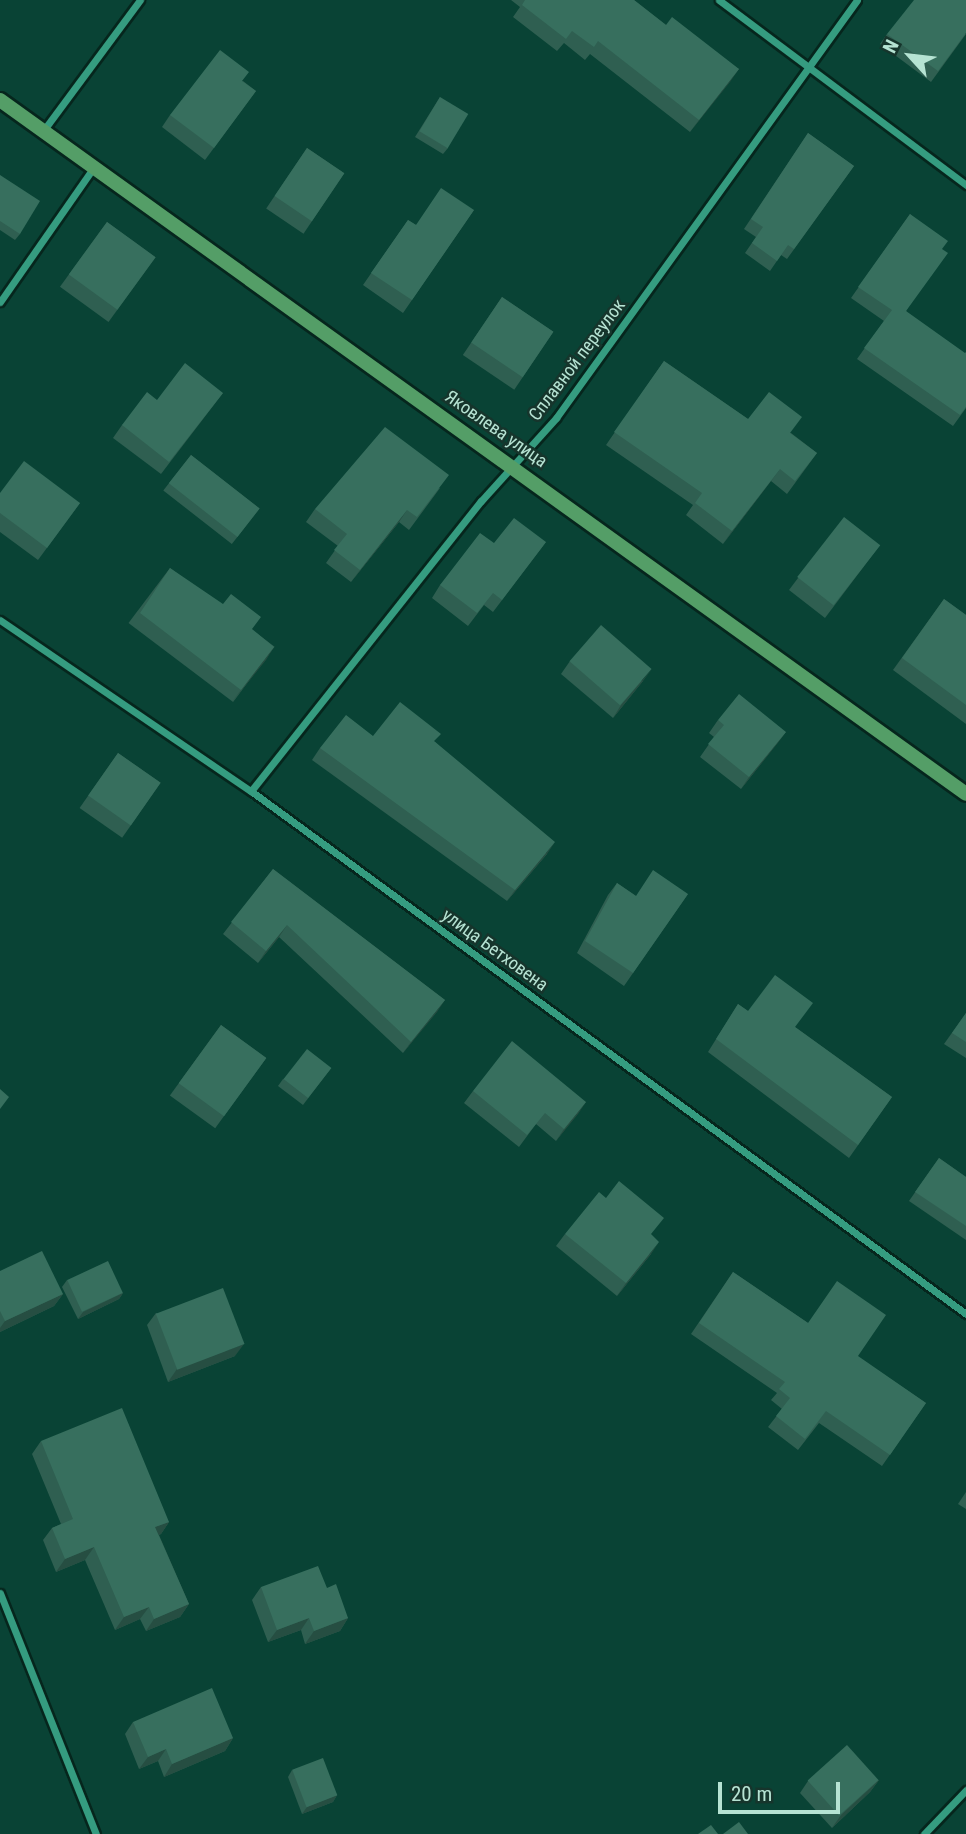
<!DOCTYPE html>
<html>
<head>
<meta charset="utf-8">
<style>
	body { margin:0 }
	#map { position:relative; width:966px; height:1834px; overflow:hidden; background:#094335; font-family:"Roboto Condensed",sans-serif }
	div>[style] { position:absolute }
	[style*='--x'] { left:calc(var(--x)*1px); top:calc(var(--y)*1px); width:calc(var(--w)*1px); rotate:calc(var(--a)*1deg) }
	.roads { filter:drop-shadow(2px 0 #06261d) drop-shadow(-2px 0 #06261d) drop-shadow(0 2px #06261d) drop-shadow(0 -2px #06261d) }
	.street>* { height:7px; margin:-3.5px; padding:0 3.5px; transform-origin:3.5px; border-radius:3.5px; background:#359c80 }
	.secondary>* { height:14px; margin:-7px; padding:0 7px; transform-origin:7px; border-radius:7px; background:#549e67 }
	.wall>* { inset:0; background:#2f5f51; transform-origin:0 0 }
	.shaded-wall>* { inset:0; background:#264e42 }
	.building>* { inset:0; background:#376f5e; transform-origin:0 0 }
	span { translate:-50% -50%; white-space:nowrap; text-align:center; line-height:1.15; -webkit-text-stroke:5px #16352c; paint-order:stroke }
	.street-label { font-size:18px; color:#b6e3d3 }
	.north { position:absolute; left:875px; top:21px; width:70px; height:70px; -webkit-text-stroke:5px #16352c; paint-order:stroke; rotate:297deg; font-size:19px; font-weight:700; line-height:28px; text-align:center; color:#b6e3d3 }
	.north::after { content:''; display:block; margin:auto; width:24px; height:32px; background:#b6e3d3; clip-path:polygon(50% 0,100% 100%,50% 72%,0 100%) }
	.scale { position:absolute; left:718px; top:1782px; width:122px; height:32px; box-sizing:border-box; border:4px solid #b6e3d3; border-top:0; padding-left:9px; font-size:21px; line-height:24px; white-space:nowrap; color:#b6e3d3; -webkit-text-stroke:5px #16352c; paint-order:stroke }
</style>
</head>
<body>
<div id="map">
	<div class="roads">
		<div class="street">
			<div style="--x:719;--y:0;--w:309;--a:36.8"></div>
			<div style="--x:43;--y:131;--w:163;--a:-53.5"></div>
			<div style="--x:0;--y:302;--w:165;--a:-55.2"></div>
			<div style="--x:0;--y:620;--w:304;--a:34.3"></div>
			<div style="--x:251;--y:791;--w:886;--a:36.18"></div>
			<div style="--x:251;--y:791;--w:370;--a:-51.6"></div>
			<div style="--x:481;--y:501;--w:112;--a:-47.9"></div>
			<div style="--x:556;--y:418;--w:515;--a:-54.24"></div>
			<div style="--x:0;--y:1593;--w:259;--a:68.3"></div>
			<div style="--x:924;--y:1834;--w:61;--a:-46.3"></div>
		</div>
		<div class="secondary">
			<div style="--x:0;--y:100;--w:1189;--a:35.69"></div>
		</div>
	</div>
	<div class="wall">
		<div style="clip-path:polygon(511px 0,634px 0,666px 25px,739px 69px,690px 132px,590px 54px,585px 60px,564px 43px,557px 51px,513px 17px,520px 7px)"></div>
		<div style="clip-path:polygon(887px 34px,966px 34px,931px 82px,880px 44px)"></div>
		<div style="clip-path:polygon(243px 81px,256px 91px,205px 160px,162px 127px,170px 115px)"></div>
		<div style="clip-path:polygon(440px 97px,448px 148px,443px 154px,415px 137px)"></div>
		<div style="clip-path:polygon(808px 133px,854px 166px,787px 259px,781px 255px,770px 271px,745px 253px,756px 237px,744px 229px)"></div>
		<div style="left:307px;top:148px;width:45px;height:73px;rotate:34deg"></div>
		<div style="clip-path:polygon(0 175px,20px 234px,15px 240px,0 230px)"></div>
		<div style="clip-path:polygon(474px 210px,403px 313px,363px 285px,408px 220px,416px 225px)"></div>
		<div style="clip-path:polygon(910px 214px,942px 249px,906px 311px,966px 408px,953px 426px,857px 359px,884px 321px,851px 298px)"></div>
		<div style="left:107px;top:222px;width:60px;height:80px;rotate:36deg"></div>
		<div style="left:502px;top:297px;width:62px;height:70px;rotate:34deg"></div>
		<div style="clip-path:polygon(664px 361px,748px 419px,791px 433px,817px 453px,787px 494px,771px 481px,723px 544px,686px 515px,693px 505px,606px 445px)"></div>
		<div style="clip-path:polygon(223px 393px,161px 474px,113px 438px,122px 425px,157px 400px)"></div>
		<div style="left:191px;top:455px;width:87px;height:45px;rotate:38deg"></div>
		<div style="clip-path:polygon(440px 488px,409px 530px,399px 522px,351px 582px,326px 563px,338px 546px,306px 522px,315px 509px)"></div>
		<div style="clip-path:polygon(0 493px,80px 503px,38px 560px,0 532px)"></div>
		<div style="clip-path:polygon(546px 542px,493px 612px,484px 605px,468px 626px,432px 598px,440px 585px,494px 543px)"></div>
		<div style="clip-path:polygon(880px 545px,825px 618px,789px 590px,798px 578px)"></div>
		<div style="left:170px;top:568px;width:131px;height:69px;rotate:37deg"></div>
		<div style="clip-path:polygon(944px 599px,966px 615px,966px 724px,893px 670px)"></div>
		<div style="clip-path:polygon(570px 661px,643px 681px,613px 718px,561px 674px)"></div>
		<div style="clip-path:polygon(718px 720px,786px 732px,741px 789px,700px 757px,714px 737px,709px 733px)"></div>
		<div style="clip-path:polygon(373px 736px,435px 742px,547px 854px,507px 901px,312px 760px,320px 748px)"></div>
		<div style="left:118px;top:753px;width:52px;height:67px;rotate:35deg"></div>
		<div style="clip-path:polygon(273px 869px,445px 1000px,403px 1053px,279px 937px,258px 963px,223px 934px)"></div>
		<div style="clip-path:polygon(617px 883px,636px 896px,688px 894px,624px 986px,577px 953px,608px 895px)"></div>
		<div style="clip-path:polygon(738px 1004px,748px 1011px,795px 1027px,892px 1097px,849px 1158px,708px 1052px)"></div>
		<div style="clip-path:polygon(966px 1013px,966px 1058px,944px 1044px)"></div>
		<div style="left:221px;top:1025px;width:56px;height:87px;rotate:36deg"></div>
		<div style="clip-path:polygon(331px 1068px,303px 1105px,278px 1086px,283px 1079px)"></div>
		<div style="clip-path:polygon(473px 1091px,586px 1102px,556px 1141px,536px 1124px,519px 1147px,464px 1103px)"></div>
		<div style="clip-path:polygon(939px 1158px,966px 1177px,966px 1240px,909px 1201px)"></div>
		<div style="clip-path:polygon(565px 1234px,651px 1254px,617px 1296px,556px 1246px)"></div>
		<div style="clip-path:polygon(0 1271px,63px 1294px,54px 1306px,0 1332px)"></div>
		<div style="clip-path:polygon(733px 1272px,926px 1403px,882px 1466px,819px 1423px,798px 1450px,768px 1427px,782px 1409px,771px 1400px,777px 1393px,691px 1334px)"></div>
		<div style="clip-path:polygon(67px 1280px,123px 1293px,119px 1299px,78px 1319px,62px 1287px)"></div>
		<div style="clip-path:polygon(156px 1313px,235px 1356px,168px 1382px,147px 1325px)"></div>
		<div style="clip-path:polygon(41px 1441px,169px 1522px,161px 1534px,159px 1535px,189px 1604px,180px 1617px,146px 1631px,140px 1619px,115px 1630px,85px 1560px,56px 1572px,43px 1540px,52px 1528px,61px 1524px,32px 1454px)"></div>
		<div style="clip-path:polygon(966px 1492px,966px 1509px,958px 1504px)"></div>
		<div style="clip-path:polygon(261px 1587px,327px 1588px,348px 1618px,340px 1631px,305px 1644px,301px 1630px,268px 1642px,252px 1600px)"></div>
		<div style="clip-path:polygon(133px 1722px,233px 1738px,225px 1751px,164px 1777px,158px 1761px,139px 1769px,125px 1734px)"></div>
		<div style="clip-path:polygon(292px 1770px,337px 1795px,333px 1802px,302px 1814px,288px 1777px)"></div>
		<div style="clip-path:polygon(879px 1780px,870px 1792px,832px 1828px,800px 1793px,808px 1781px)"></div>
	</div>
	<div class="shaded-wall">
		<div style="clip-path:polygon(739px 69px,730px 82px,690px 132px,699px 120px)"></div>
		<div style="clip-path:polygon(780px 469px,771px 481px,723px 544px,732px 531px)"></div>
		<div style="clip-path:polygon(407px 510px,399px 522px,351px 582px,360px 570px)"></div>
		<div style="clip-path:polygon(274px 647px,266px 660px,232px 702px,241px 690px)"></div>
		<div style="clip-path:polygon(652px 669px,643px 681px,613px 718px,621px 705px)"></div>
		<div style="clip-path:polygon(786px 732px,777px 744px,741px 789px,749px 777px)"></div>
		<div style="clip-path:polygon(555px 842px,547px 854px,507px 901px,515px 890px)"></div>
		<div style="clip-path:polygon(287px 925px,279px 937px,258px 963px,266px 951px)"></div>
		<div style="clip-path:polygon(445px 1000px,437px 1012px,403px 1053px,411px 1042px)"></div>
		<div style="clip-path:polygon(586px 1102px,578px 1114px,556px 1141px,564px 1129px)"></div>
		<div style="clip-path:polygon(659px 1242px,651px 1254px,617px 1296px,626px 1283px)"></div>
		<div style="clip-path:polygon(123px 1293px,119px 1299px,78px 1319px,83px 1312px)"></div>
		<div style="clip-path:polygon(63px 1294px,54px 1306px,0 1332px,0 1328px,5px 1321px)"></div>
		<div style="clip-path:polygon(244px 1344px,235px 1356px,168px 1382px,177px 1369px)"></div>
		<div style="clip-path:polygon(169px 1522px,161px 1534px,147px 1540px,155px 1527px)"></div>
		<div style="clip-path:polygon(94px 1547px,85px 1560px,56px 1572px,65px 1559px)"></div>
		<div style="clip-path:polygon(189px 1604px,180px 1617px,146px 1631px,154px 1619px)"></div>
		<div style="clip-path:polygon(149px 1607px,140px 1619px,115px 1630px,124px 1617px)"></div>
		<div style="clip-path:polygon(309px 1618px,301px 1630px,268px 1642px,277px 1630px)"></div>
		<div style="clip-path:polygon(348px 1618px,340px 1631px,305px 1644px,314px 1631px)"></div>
		<div style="clip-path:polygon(233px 1738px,225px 1751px,164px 1777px,172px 1764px)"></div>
		<div style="clip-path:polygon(166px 1749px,158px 1761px,139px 1769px,148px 1757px)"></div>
		<div style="clip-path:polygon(879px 1780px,870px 1792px,832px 1828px,841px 1815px)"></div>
		<div style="clip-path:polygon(337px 1795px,333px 1802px,302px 1814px,307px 1807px)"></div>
	</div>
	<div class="building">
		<div style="clip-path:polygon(525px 0,634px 0,666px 25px,672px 17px,739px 69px,699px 120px,598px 41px,594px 47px,572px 31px,566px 39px,522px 5px)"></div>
		<div style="clip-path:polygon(914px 0,966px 0,966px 33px,938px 71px,887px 34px)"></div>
		<div style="clip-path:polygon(220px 50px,249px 72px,242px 81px,256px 91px,214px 148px,170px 115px)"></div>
		<div style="left:440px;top:97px;width:33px;height:40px;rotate:31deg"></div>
		<div style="clip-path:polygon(808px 133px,854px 166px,794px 249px,788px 245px,777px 261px,752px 243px,763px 227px,751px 219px)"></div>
		<div style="left:307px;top:148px;width:45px;height:58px;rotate:34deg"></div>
		<div style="clip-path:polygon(0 175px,40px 201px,20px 234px,0 221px)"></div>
		<div style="clip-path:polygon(441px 188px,474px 210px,412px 300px,371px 273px,408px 220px,416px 225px)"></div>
		<div style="clip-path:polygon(910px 214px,948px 241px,942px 249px,948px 253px,906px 311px,965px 353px,966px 352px,966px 407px,960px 415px,864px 348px,892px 310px,858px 287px)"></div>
		<div style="left:107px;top:222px;width:60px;height:65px;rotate:36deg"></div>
		<div style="left:502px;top:297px;width:62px;height:55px;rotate:34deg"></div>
		<div style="clip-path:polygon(664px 361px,748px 419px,769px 392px,802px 417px,790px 433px,817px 453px,795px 481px,780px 469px,732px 531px,695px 503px,702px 493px,614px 432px)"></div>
		<div style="clip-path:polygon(185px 363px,223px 393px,169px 462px,122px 425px,147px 392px,157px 400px)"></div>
		<div style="clip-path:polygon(385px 427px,449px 475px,417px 517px,407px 510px,360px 570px,334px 550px,347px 534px,315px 509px)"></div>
		<div style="left:191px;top:455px;width:87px;height:36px;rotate:38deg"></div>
		<div style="clip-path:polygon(24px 461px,80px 503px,47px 548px,0 513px,0 493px)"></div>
		<div style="left:844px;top:517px;width:46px;height:76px;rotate:38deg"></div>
		<div style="clip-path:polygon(514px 518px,546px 542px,502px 600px,493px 593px,477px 613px,440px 585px,480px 533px,494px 543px)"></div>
		<div style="clip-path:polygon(170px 568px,223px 604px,231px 594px,261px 617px,252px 629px,274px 647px,241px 690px,140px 613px)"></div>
		<div style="clip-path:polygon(944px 599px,966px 615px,966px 705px,902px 658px)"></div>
		<div style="left:601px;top:625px;width:67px;height:48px;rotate:41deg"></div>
		<div style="clip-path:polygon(739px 694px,786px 732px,749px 777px,708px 744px,724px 725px,718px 720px)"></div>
		<div style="clip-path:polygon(400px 702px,441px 734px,434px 741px,555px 842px,515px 890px,320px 748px,346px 715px,373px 736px)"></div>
		<div style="left:118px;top:753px;width:52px;height:52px;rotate:35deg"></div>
		<div style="clip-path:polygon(273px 869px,445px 1000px,411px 1042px,287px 925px,266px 951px,231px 922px)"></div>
		<div style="clip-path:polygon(653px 870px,688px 894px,633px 973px,585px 941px,617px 883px,636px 896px)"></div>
		<div style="clip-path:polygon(775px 975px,813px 1003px,795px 1027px,892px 1097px,858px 1145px,716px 1039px,738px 1004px,748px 1011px)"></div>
		<div style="clip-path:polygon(966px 1013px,966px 1042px,952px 1033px)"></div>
		<div style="left:221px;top:1025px;width:56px;height:72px;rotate:36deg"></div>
		<div style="clip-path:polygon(512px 1041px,586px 1102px,564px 1129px,545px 1113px,527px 1135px,473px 1091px)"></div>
		<div style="left:307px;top:1049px;width:31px;height:38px;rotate:38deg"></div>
		<div style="clip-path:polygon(0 1089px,9px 1097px,0 1109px)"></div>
		<div style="clip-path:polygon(939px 1158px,966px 1177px,966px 1226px,915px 1192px)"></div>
		<div style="clip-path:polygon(619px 1181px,664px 1218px,651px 1234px,659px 1242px,626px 1283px,565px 1234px,599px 1192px,606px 1198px)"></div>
		<div style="clip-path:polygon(42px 1251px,63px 1294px,5px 1321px,0 1311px,0 1271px)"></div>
		<div style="left:108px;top:1261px;width:35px;height:45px;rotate:65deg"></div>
		<div style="clip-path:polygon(733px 1272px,808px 1323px,837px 1281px,886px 1315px,858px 1356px,926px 1403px,890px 1455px,826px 1411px,805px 1439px,776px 1416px,790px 1398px,779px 1389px,785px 1382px,699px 1323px)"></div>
		<div style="left:223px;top:1288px;width:60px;height:72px;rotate:69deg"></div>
		<div style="clip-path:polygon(122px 1408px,169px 1522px,155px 1527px,189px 1604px,154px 1619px,149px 1607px,124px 1617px,94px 1547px,65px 1559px,52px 1528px,73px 1519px,41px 1441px)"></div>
		<div style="clip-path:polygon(318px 1566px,327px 1588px,336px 1584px,348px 1618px,314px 1631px,309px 1618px,277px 1630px,261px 1587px)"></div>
		<div style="clip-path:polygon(212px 1688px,233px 1738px,172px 1764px,166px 1749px,148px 1757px,133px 1722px)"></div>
		<div style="left:847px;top:1745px;width:47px;height:53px;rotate:48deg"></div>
		<div style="left:323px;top:1758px;width:40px;height:33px;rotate:69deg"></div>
		<div style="clip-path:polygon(739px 1822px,748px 1834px,723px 1834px)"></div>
		<div style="clip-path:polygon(711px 1825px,718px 1834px,698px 1834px)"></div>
	</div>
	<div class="street-label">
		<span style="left:577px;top:360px;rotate:-53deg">Сплавной переулок</span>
		<span style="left:496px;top:429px;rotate:35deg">Яковлева улица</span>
		<span style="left:495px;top:950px;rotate:36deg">улица Бетховена</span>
	</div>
	<div class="north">N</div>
	<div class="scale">20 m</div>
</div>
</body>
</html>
